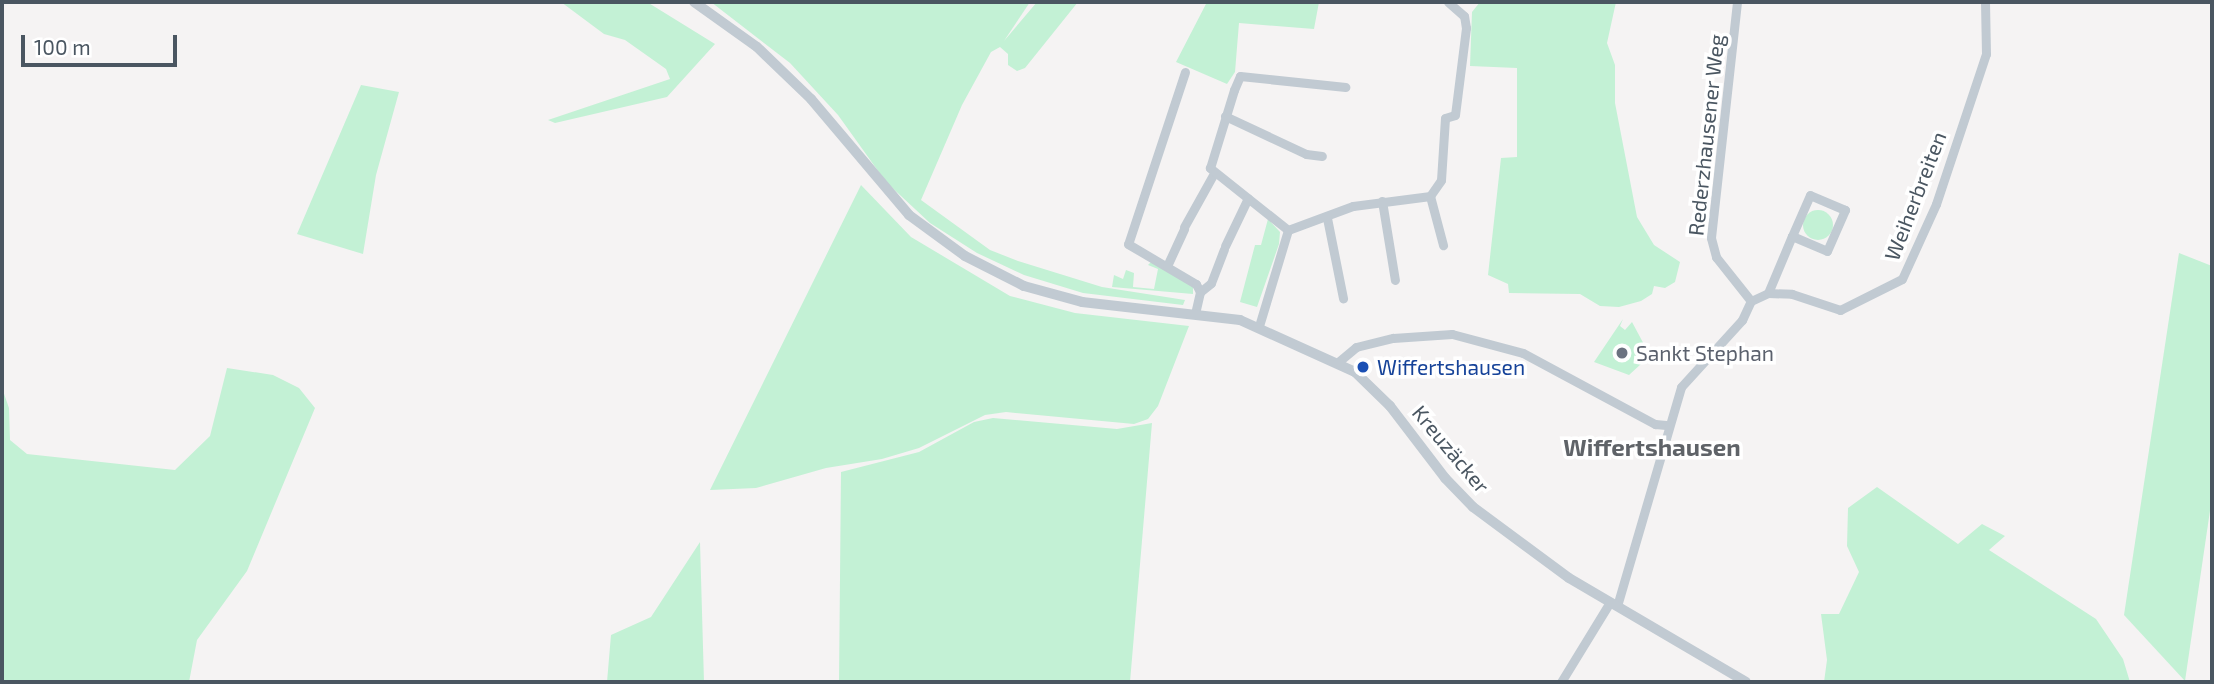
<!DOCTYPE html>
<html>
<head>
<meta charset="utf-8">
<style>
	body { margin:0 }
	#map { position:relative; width:2214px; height:684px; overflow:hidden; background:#f5f3f3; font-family:"Exo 2",sans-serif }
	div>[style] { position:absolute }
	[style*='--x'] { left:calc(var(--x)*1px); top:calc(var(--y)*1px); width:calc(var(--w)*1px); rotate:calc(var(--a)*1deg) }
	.green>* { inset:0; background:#c3f1d5 }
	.round { border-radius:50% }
	.minor>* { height:9px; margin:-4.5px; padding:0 4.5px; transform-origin:4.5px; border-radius:4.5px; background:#c1cad2 }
	.tertiary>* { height:10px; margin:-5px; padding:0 5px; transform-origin:5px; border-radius:5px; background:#c1cad2 }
	.dots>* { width:19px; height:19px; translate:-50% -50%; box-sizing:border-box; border:4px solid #fff; border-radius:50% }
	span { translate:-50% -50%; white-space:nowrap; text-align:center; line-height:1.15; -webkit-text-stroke:7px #fff; paint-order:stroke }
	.street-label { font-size:21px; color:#4a5661 }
	.worship-label { font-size:21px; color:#5b616d }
	.left { translate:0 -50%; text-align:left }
	.transit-label { font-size:21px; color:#164399 }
	.quarter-label { font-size:24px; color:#5f6368; font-weight:700 }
	.frame { position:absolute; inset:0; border:4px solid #4a5661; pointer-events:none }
	.scale { position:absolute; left:21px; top:35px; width:156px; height:32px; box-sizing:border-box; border:4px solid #4a5661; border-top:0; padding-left:9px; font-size:21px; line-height:24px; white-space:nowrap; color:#4a5661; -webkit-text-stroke:5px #fff; paint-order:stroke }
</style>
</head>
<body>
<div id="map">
	<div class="green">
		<div style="clip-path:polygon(561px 2px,647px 2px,715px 44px,667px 97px,555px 123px,548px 120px,670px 79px,666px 69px,625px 40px,604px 34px)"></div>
		<div style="clip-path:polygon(711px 2px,1030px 2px,1004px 41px,1037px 2px,1078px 2px,1025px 68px,1017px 71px,1008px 65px,1008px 54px,1000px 47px,991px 52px,962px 105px,921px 200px,990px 250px,1018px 261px,1102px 287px,1185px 300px,1183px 305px,1083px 293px,1024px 275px,977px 253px,930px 223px,886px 182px,838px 115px,790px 63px)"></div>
		<div style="clip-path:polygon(1207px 2px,1319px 2px,1314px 29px,1239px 23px,1235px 72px,1227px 84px,1176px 62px)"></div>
		<div style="clip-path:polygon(1480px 2px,1616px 2px,1607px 43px,1615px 65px,1615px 103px,1637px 217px,1654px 245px,1680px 262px,1675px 282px,1665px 288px,1654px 286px,1652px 294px,1641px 301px,1619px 307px,1600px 306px,1580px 294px,1509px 293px,1508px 284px,1488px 275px,1501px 158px,1517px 157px,1517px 68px,1470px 66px,1472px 12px)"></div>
		<div style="clip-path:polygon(361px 85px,399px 92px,376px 175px,363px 254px,297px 234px)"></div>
		<div style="clip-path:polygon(861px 185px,911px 237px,1010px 296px,1075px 313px,1189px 326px,1158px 406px,1148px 419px,1134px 424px,1006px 412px,985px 415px,919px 448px,882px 459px,826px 468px,756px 488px,710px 490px)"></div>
		<div class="round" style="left:1803px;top:210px;width:30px;height:30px"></div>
		<div style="clip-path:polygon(1268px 219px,1280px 232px,1279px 244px,1257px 307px,1240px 302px,1255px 245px,1261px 245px)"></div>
		<div style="clip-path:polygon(2179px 253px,2212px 266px,2212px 497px,2185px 681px,2124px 615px)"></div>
		<div style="clip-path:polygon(1152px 261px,1193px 287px,1193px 294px,1112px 287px,1114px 275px,1123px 279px,1126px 270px,1134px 273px,1133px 287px,1154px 289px,1158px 269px,1148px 265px)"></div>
		<div style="clip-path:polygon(1623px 319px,1620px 326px,1625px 330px,1632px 322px,1647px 350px,1641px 364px,1629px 375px,1594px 362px)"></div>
		<div style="clip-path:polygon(227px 368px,273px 375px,299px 388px,315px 408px,247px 571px,197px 640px,189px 682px,2px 682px,2px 388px,9px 408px,10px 440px,27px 454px,175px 470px,210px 436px)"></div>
		<div style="clip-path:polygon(993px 418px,1117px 429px,1152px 423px,1130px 682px,839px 682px,841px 472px,919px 452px,974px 422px)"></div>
		<div style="clip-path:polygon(1877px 487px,1958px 544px,1982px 524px,2005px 536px,1989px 550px,2096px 619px,2123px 659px,2130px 682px,1824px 682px,1827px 660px,1821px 614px,1839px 614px,1859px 572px,1847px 546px,1848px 508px)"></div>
		<div style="clip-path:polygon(700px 542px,704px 682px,607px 682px,611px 635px,651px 617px)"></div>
	</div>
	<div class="minor">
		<div style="--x:1737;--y:2;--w:237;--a:96.3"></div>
		<div style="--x:1711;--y:238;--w:20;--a:75"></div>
		<div style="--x:1716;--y:257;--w:56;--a:51.5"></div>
		<div style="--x:1185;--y:72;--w:181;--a:108.3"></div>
		<div style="--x:1128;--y:244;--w:79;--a:30.5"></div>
		<div style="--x:1196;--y:284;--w:9;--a:63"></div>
		<div style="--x:1200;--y:292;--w:22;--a:103"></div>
		<div style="--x:1225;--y:116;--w:89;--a:25.1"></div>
		<div style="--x:1306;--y:154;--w:16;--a:7"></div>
		<div style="--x:1430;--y:196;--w:51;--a:75.1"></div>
		<div style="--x:1382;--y:201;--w:80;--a:80.7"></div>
		<div style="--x:1327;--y:218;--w:82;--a:78.7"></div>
		<div style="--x:1184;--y:227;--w:62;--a:-60.9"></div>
		<div style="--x:1288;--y:230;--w:100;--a:-141.5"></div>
		<div style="--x:1210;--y:168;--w:82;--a:-72.9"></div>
		<div style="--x:1234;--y:90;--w:15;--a:-67"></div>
		<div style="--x:1240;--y:76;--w:106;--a:6"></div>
		<div style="--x:1225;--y:246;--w:53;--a:-64.4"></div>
		<div style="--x:1167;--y:266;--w:41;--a:-65.3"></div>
		<div style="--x:1200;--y:292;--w:14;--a:-39"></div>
		<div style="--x:1211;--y:283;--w:36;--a:-69"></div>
		<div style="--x:1768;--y:293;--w:62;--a:-67.2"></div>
		<div style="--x:1792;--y:236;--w:38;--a:23"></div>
		<div style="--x:1827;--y:251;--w:45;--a:-66.3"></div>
		<div style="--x:1845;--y:210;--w:38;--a:-157"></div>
		<div style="--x:1810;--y:195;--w:45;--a:113.7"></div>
		<div style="--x:1259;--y:326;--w:100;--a:-73.2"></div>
		<div style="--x:1288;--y:230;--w:69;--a:-20.3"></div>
		<div style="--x:1353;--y:206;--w:78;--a:-7.4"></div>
		<div style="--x:1430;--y:196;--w:19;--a:-55"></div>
		<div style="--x:1441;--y:180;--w:62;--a:-86.3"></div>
		<div style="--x:1445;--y:118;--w:10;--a:-17"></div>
		<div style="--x:1455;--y:115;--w:88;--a:-82.8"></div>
		<div style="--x:1466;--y:28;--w:12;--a:-99"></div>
		<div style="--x:1464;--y:16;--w:21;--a:-139"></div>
		<div style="--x:1337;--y:363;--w:25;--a:-40"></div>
		<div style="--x:1356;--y:347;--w:38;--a:-14"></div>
		<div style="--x:1393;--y:338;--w:59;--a:-3.9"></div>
		<div style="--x:1452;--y:334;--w:73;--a:15"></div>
		<div style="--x:1523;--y:353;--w:150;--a:28.3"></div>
		<div style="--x:1655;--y:424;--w:11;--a:5"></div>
		<div style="--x:1617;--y:606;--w:228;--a:-73.7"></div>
		<div style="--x:1681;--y:387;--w:91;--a:-47.7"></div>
		<div style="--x:1742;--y:320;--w:21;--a:-65"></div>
		<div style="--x:1751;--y:301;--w:19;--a:-25"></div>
		<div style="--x:1768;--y:293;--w:24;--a:2"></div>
		<div style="--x:1792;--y:294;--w:51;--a:18.4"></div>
		<div style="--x:1840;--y:310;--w:69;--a:-26.6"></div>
		<div style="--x:1902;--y:279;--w:82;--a:-65.6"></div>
		<div style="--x:1936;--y:204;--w:158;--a:-71.6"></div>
		<div style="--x:1986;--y:54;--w:52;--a:-91.1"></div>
		<div style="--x:1561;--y:682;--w:94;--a:-58.5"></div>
	</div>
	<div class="tertiary">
		<div style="--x:694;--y:2;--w:77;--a:35.5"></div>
		<div style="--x:757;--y:47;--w:75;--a:43.9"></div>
		<div style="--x:811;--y:99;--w:152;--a:49.8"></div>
		<div style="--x:909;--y:215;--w:69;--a:36.2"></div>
		<div style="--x:965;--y:256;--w:66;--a:27"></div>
		<div style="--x:1024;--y:286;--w:60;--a:15.4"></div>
		<div style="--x:1082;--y:302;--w:159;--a:6.5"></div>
		<div style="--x:1240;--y:320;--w:126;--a:24.3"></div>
		<div style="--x:1355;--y:372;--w:49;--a:44.2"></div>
		<div style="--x:1390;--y:406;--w:91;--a:52.6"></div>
		<div style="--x:1445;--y:478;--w:40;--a:46"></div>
		<div style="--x:1473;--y:507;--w:119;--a:36.5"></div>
		<div style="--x:1569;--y:578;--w:205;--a:30.4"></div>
	</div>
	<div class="dots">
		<div style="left:1622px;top:353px;background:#6b7280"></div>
		<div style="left:1363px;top:367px;background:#1a4fb4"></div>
	</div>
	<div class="street-label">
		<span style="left:1706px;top:135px;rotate:-84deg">Rederzhausener Weg</span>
		<span style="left:1915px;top:196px;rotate:-69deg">Weiherbreiten</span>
		<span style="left:1451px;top:449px;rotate:50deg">Kreuzäcker</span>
	</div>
	<div class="worship-label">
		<span class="left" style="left:1636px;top:353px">Sankt Stephan</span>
	</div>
	<div class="transit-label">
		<span class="left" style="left:1377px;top:367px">Wiffertshausen</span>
	</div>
	<div class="quarter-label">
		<span style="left:1652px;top:447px">Wiffertshausen</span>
	</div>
	<div class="frame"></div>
	<div class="scale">100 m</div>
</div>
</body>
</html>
